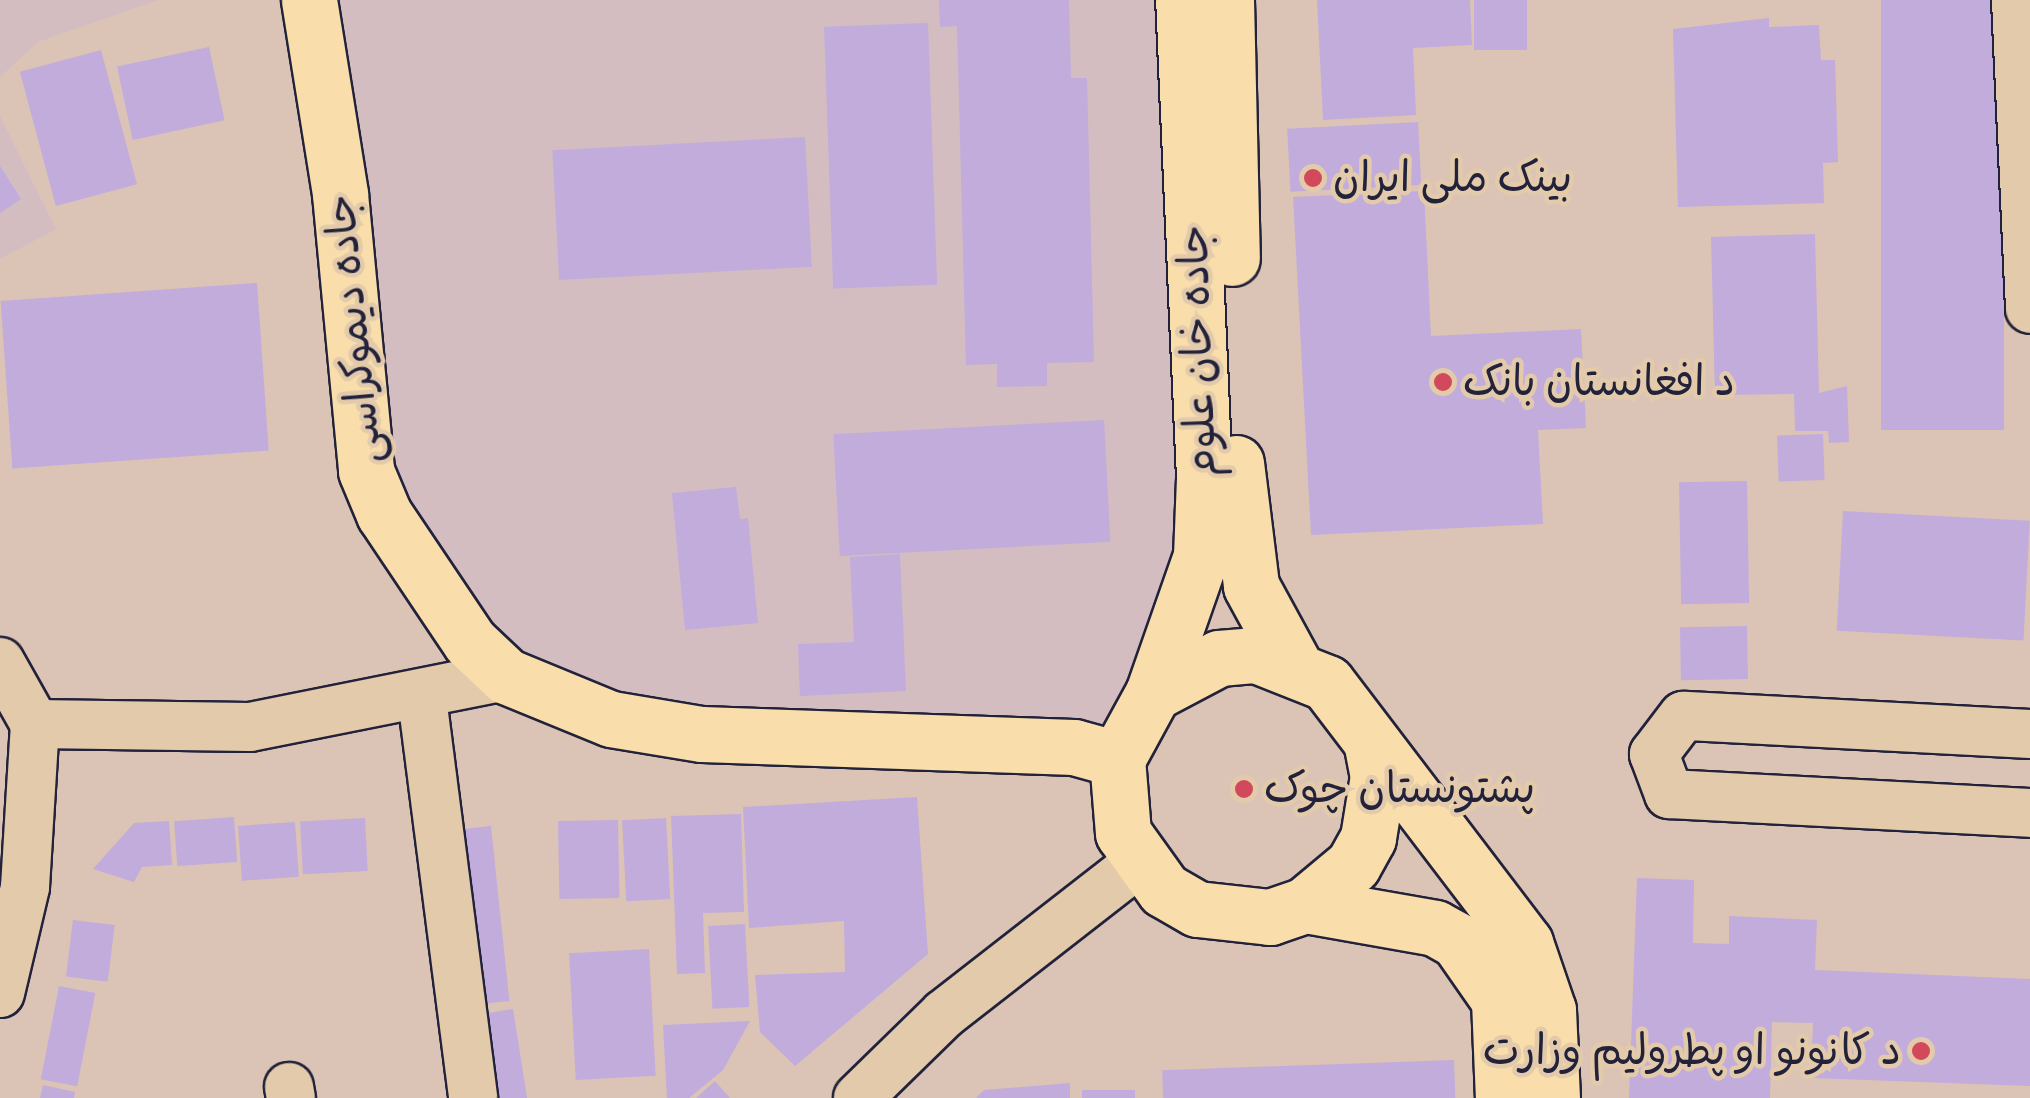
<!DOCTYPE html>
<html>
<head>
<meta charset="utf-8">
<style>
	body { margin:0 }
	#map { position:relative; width:2030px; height:1098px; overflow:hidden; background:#dbc4b5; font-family:Caveat,"Playpen Sans Arabic",sans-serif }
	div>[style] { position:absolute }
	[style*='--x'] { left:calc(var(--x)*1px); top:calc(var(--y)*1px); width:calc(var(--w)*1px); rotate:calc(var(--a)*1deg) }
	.built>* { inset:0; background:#d3bdc1 }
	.building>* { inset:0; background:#c1acdc; transform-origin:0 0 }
	.roads { filter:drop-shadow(2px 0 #22223b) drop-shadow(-2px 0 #22223b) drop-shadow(0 2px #22223b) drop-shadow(0 -2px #22223b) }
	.minor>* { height:48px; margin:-24px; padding:0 24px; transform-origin:24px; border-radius:24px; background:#e2caab }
	.highway>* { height:55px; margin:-27.5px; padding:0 27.5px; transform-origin:27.5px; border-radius:27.5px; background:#f9deab }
	.dots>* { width:28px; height:28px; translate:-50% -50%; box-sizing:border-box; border:5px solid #e2caab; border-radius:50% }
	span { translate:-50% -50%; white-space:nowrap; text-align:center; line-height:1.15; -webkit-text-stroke:9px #e2caab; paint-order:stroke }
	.poi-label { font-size:42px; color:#22223b }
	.left { translate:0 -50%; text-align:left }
	.right { translate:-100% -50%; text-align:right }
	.street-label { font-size:42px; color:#22223b }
</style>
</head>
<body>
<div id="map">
	<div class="built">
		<div style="clip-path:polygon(0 0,158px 0,38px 42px,0 77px)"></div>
		<div style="clip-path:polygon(309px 0,1183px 0,1204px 477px,1117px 759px,827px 742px,506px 676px,384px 514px)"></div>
		<div style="clip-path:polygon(0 116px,56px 229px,0 259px)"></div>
	</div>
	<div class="building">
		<div style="clip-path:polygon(939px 0,1069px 0,1071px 78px,1087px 78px,1094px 362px,1047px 363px,1047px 386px,997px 387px,997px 364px,966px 365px,957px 26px,940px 27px)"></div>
		<div style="clip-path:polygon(1317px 0,1470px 0,1472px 45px,1413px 48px,1416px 115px,1323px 120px)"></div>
		<div style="left:1474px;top:0;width:53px;height:50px"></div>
		<div style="left:1881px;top:0;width:123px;height:430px"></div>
		<div style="clip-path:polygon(1769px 18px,1769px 27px,1819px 25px,1821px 60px,1835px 60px,1838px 162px,1823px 163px,1824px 203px,1678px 207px,1673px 29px)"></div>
		<div style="left:928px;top:23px;width:262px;height:104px;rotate:88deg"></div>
		<div style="left:209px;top:47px;width:75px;height:94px;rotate:78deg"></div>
		<div style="left:101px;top:50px;width:139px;height:84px;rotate:75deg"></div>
		<div style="left:1418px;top:122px;width:63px;height:131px;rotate:87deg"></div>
		<div style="left:805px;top:137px;width:130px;height:253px;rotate:87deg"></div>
		<div style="clip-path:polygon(0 166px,21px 199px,0 213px)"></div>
		<div style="clip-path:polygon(1424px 191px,1431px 336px,1581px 329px,1586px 428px,1538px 430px,1543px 524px,1311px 535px,1293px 197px)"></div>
		<div style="clip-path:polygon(1815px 234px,1819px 393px,1847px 386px,1849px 442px,1829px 443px,1828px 431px,1795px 431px,1794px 394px,1715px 395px,1711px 237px)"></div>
		<div style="left:257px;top:283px;width:168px;height:257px;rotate:86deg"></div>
		<div style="left:1104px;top:420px;width:122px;height:271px;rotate:87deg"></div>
		<div style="left:1823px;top:434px;width:46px;height:46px;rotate:88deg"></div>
		<div style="left:1747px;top:481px;width:122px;height:68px;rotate:89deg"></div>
		<div style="clip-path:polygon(736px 487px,740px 519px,748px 518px,758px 623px,685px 630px,672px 493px)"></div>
		<div style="left:1843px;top:511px;width:187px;height:120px;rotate:3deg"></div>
		<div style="clip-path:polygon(900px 554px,906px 691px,800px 696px,798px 644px,854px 642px,850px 557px)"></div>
		<div style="left:1747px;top:626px;width:53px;height:67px;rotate:89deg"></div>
		<div style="clip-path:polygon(917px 797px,928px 954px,795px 1066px,760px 1032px,755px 975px,845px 972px,844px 921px,749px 928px,743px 807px)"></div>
		<div style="clip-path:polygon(741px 814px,744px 912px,703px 913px,705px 973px,677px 974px,671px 816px)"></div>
		<div style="left:234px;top:817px;width:45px;height:60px;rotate:86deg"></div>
		<div style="left:365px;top:818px;width:53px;height:65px;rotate:87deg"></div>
		<div style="left:666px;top:818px;width:81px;height:44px;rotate:87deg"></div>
		<div style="left:618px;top:820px;width:78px;height:60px;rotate:89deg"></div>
		<div style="clip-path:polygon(169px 821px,172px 865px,142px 867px,134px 882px,93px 869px,134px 823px)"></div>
		<div style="left:295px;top:822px;width:55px;height:57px;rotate:86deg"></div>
		<div style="left:491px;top:826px;width:176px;height:47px;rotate:84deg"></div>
		<div style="clip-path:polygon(1637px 878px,1694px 880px,1693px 943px,1729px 944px,1729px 916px,1817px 920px,1815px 970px,2030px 979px,2030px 1086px,1811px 1078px,1813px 1023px,1772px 1022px,1770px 1098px,1629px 1098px)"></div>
		<div style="left:73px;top:920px;width:42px;height:57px;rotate:7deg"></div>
		<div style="left:745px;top:924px;width:83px;height:37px;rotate:87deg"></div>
		<div style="left:649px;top:949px;width:127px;height:80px;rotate:87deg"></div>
		<div style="left:59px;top:986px;width:37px;height:95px;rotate:11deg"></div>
		<div style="left:513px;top:1009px;width:90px;height:44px;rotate:81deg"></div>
		<div style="clip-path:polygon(750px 1021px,723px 1070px,689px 1098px,667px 1098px,663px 1025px)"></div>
		<div style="left:1454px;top:1060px;width:38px;height:292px;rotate:88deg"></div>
		<div style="clip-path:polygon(715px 1081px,730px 1098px,696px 1098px)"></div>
		<div style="clip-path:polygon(1070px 1083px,1070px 1098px,976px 1098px,984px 1090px)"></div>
		<div style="clip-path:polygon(43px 1085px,75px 1092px,74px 1098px,40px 1098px)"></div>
		<div style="left:1082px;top:1090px;width:53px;height:8px"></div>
	</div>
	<div class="roads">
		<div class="minor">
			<div style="--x:2016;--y:0;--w:309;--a:87.4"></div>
			<div style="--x:0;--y:662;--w:71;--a:60.6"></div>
			<div style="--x:422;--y:698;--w:403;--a:82.7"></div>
			<div style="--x:35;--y:724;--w:215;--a:0.8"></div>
			<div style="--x:250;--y:727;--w:261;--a:-11.3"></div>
			<div style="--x:2030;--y:734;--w:347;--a:-177"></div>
			<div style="--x:1683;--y:716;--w:48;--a:127.3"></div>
			<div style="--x:1654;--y:754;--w:43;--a:69.4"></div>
			<div style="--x:1669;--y:794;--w:361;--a:3"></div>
			<div style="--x:0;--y:993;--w:109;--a:-76.7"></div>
			<div style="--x:25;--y:887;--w:163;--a:-86.5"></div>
			<div style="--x:289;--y:1087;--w:11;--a:80"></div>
			<div style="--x:858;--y:1098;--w:120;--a:-44.3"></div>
			<div style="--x:944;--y:1014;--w:247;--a:-37.9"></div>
		</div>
		<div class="highway">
			<div style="--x:309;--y:0;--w:196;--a:80.9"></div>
			<div style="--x:340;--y:194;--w:278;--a:84.6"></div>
			<div style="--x:366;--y:471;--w:47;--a:67.3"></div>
			<div style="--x:384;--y:514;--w:154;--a:56.1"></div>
			<div style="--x:470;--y:642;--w:50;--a:43.4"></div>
			<div style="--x:506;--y:676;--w:113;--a:22.3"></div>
			<div style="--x:611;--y:719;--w:92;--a:9.4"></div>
			<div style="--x:702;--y:734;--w:372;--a:2"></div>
			<div style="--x:1074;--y:747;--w:45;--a:15.6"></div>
			<div style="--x:1226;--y:0;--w:258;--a:88.7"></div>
			<div style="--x:1236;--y:463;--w:124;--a:83"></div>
			<div style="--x:1251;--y:586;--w:88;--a:61.4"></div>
			<div style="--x:1153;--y:693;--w:145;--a:-70.7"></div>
			<div style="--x:1201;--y:556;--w:79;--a:-87.8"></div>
			<div style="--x:1204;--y:477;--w:477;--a:-92.5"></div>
			<div style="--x:1372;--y:746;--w:31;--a:79"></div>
			<div style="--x:1378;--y:776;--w:63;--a:99.2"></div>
			<div style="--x:1368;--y:838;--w:31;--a:119"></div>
			<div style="--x:1353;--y:865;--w:62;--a:140.2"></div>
			<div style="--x:1305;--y:905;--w:37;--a:161"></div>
			<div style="--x:1270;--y:917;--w:73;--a:-173.7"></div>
			<div style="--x:1197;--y:909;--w:38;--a:-150"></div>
			<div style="--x:1164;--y:890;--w:70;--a:-125.7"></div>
			<div style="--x:1123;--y:833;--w:74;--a:-94.6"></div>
			<div style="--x:1117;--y:759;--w:75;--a:-61.4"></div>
			<div style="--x:1153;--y:693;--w:75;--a:-27.9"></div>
			<div style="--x:1219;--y:658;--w:37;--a:-5"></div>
			<div style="--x:1256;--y:655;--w:76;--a:21.5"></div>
			<div style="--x:1327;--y:683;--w:327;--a:52.7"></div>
			<div style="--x:1525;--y:943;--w:71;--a:71.1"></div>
			<div style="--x:1548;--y:1010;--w:88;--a:87.4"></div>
			<div style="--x:1305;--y:905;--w:132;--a:10"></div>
			<div style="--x:1435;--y:928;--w:26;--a:29"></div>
			<div style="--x:1458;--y:941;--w:72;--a:55.2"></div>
			<div style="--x:1499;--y:1000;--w:98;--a:87.7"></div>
		</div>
	</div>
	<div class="dots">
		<div style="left:1313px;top:178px;background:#d1495b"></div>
		<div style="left:1443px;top:382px;background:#d1495b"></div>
		<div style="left:1244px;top:789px;background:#d1495b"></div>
		<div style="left:1921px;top:1051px;background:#d1495b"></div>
	</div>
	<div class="poi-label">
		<span class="left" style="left:1333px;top:178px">بینک ملی ایران</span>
		<span class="left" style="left:1463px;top:382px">د افغانستان بانک</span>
		<span class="left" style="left:1264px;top:789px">پشتونستان چوک</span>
		<span class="right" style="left:1901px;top:1051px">د کانونو او پطرولیم وزارت</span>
	</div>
	<div class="street-label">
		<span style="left:354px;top:329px;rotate:-96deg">جاده دیموکراسی</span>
		<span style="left:1198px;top:351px;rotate:-92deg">جادہ خان علوم</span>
	</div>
</div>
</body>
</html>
